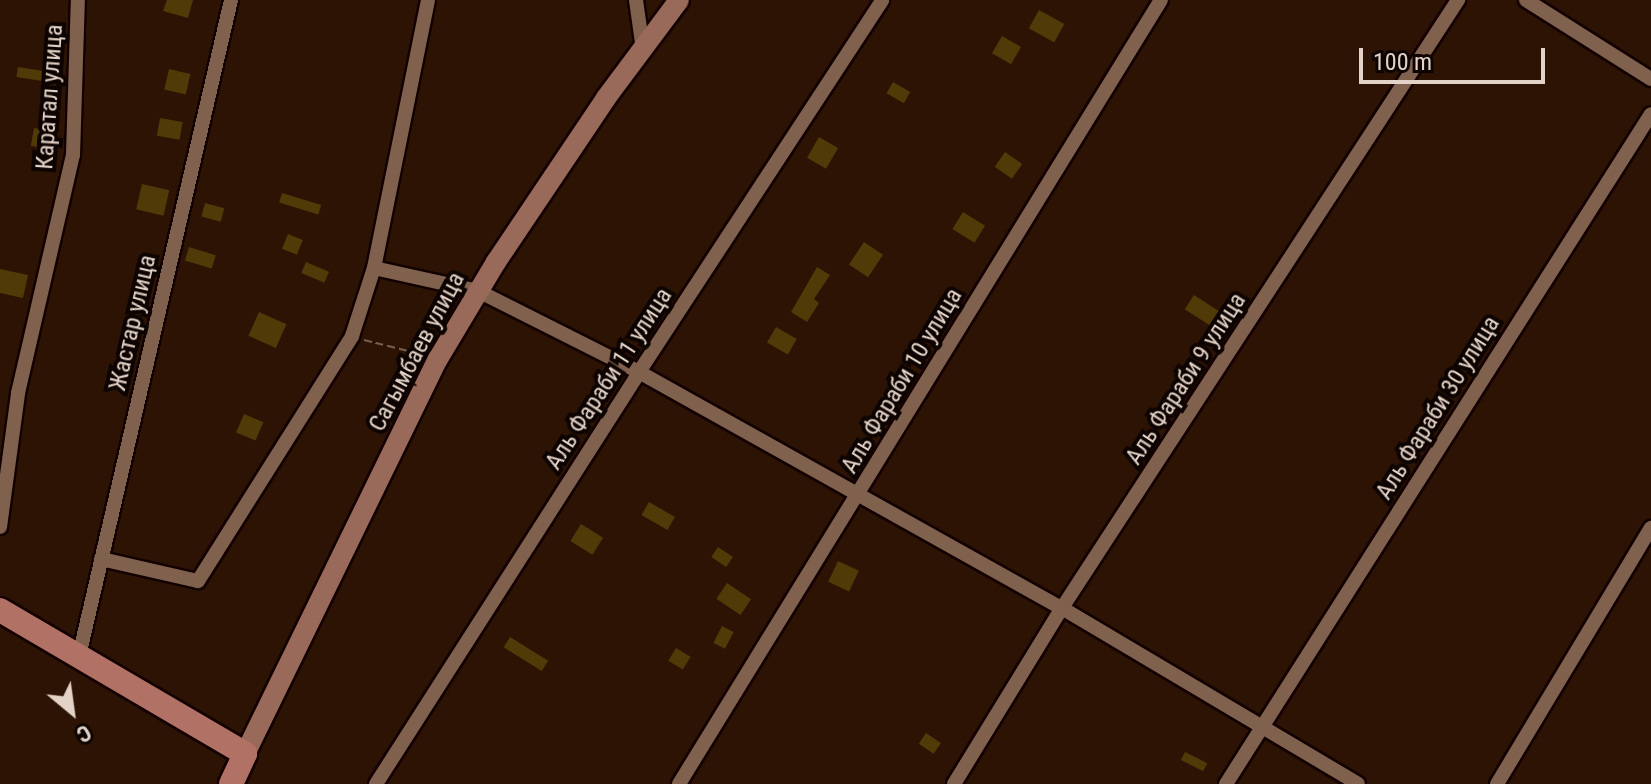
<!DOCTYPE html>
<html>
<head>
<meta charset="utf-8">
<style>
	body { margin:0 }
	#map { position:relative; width:1651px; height:784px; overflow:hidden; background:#2c1303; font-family:"Roboto Condensed",sans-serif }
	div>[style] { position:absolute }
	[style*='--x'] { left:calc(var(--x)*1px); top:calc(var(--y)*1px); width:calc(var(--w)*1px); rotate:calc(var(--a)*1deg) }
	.building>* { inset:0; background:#503a07; transform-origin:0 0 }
	.path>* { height:2px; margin-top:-1px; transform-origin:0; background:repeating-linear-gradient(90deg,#755f51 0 8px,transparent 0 12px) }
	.roads { filter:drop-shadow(2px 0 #130100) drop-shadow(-2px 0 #130100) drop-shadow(0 2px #130100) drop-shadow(0 -2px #130100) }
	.street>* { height:14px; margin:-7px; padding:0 7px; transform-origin:7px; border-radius:7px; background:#80614e }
	.secondary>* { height:20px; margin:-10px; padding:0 10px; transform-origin:10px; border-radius:10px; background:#99695a }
	.primary>* { height:24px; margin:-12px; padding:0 12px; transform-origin:12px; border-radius:12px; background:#b27165 }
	span { translate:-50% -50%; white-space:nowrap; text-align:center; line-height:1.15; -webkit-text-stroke:8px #0d0401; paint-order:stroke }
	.street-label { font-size:24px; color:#e3d2c7 }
	.north { position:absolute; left:32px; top:672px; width:80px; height:80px; -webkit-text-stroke:6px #0d0401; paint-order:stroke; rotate:151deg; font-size:22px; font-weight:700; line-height:32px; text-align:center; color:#e3d2c7 }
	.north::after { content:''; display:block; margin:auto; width:28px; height:36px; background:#e3d2c7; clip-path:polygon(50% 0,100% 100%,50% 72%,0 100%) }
	.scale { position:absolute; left:1359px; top:48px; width:186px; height:36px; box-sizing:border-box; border:4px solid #e3d2c7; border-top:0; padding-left:10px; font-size:24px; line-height:28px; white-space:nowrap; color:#e3d2c7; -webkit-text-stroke:6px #0d0401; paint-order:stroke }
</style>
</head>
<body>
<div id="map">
	<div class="building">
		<div style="clip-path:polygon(167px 0,193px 0,188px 18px,163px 11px)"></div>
		<div style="left:1039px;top:10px;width:29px;height:21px;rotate:29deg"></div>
		<div style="left:1002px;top:36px;width:22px;height:20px;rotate:30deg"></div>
		<div style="left:18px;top:67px;width:39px;height:10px;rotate:9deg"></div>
		<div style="left:169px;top:69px;width:22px;height:21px;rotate:13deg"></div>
		<div style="left:893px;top:82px;width:20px;height:13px;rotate:30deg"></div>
		<div style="left:160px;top:118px;width:23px;height:18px;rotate:10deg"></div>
		<div style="left:34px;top:128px;width:23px;height:18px;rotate:10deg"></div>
		<div style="left:819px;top:137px;width:22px;height:24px;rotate:30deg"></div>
		<div style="left:1005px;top:152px;width:21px;height:18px;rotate:35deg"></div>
		<div style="left:142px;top:184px;width:28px;height:26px;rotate:13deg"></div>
		<div style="left:282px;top:193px;width:41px;height:10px;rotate:17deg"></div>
		<div style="left:205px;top:203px;width:20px;height:14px;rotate:15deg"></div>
		<div style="left:963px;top:212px;width:26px;height:20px;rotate:32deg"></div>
		<div style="left:288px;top:234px;width:16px;height:16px;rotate:22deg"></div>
		<div style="left:864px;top:242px;width:23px;height:27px;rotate:34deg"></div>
		<div style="left:189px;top:247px;width:28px;height:14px;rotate:17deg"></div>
		<div style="left:306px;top:262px;width:25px;height:12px;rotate:23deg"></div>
		<div style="clip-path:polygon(817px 267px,830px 275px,814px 299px,819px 303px,807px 322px,791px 312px)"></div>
		<div style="clip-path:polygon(0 269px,28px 275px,23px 298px,0 293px)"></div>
		<div style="left:1194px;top:295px;width:30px;height:17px;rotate:33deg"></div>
		<div style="left:259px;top:312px;width:30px;height:26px;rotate:24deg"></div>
		<div style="left:776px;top:327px;width:24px;height:18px;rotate:30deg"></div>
		<div style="left:244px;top:414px;width:21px;height:20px;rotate:23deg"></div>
		<div style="left:649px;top:502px;width:30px;height:15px;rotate:30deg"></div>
		<div style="left:581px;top:524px;width:26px;height:20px;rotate:32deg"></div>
		<div style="left:718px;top:547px;width:18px;height:12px;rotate:34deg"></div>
		<div style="left:838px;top:561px;width:23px;height:23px;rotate:25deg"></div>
		<div style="left:727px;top:583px;width:29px;height:19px;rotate:34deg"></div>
		<div style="left:722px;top:626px;width:13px;height:19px;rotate:27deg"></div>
		<div style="left:510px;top:637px;width:45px;height:12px;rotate:32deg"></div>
		<div style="left:676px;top:648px;width:17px;height:15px;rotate:31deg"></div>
		<div style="left:926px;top:733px;width:18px;height:13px;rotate:34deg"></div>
		<div style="left:1185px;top:752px;width:25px;height:9px;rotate:27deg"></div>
	</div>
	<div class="path">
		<div style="--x:364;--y:340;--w:58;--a:14"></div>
	</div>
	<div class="roads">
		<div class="street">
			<div style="--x:636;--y:0;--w:50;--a:82"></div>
			<div style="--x:1526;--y:0;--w:148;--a:32.3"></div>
			<div style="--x:374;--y:268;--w:107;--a:12.5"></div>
			<div style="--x:478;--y:291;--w:180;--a:26.7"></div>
			<div style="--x:639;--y:372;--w:484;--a:29.2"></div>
			<div style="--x:1062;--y:608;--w:344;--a:30.7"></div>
			<div style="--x:0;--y:527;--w:135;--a:-82.3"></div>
			<div style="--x:18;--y:393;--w:244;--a:-77"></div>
			<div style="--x:73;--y:155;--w:155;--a:-88.2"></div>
			<div style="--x:101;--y:559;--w:99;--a:12.8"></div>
			<div style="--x:198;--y:581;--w:289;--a:-57.8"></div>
			<div style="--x:352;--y:336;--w:71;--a:-72.1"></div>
			<div style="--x:374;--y:268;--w:273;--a:-78.6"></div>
			<div style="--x:79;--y:656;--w:673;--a:-76.95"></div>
			<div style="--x:376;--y:784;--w:489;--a:-57.4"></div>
			<div style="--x:639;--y:372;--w:444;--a:-56.8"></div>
			<div style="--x:679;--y:784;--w:920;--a:-58.42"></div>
			<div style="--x:954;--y:784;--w:206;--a:-58.5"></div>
			<div style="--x:1062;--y:608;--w:726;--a:-56.92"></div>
			<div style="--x:1226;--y:784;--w:793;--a:-57.61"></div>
			<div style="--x:1497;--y:784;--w:299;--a:-59"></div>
		</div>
		<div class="secondary">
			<div style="--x:245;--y:754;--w:440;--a:-64"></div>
			<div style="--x:438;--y:359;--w:113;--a:-59.1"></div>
			<div style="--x:496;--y:262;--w:197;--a:-56.1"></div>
			<div style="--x:606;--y:98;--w:122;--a:-53.3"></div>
		</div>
		<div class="primary">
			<div style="--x:0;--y:610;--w:284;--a:30.4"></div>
			<div style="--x:245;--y:754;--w:33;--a:115"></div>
		</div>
	</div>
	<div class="street-label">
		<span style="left:50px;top:97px;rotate:-86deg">Каратал улица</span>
		<span style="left:133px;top:323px;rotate:-77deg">Жастар улица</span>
		<span style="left:417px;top:352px;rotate:-62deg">Сагымбаев улица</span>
		<span style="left:609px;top:379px;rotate:-57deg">Аль Фараби 11 улица</span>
		<span style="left:1186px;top:379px;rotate:-57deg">Аль Фараби 9 улица</span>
		<span style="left:902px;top:381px;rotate:-59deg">Аль Фараби 10 улица</span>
		<span style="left:1438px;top:408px;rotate:-58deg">Аль Фараби 30 улица</span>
	</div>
	<div class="north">С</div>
	<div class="scale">100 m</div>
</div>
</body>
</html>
